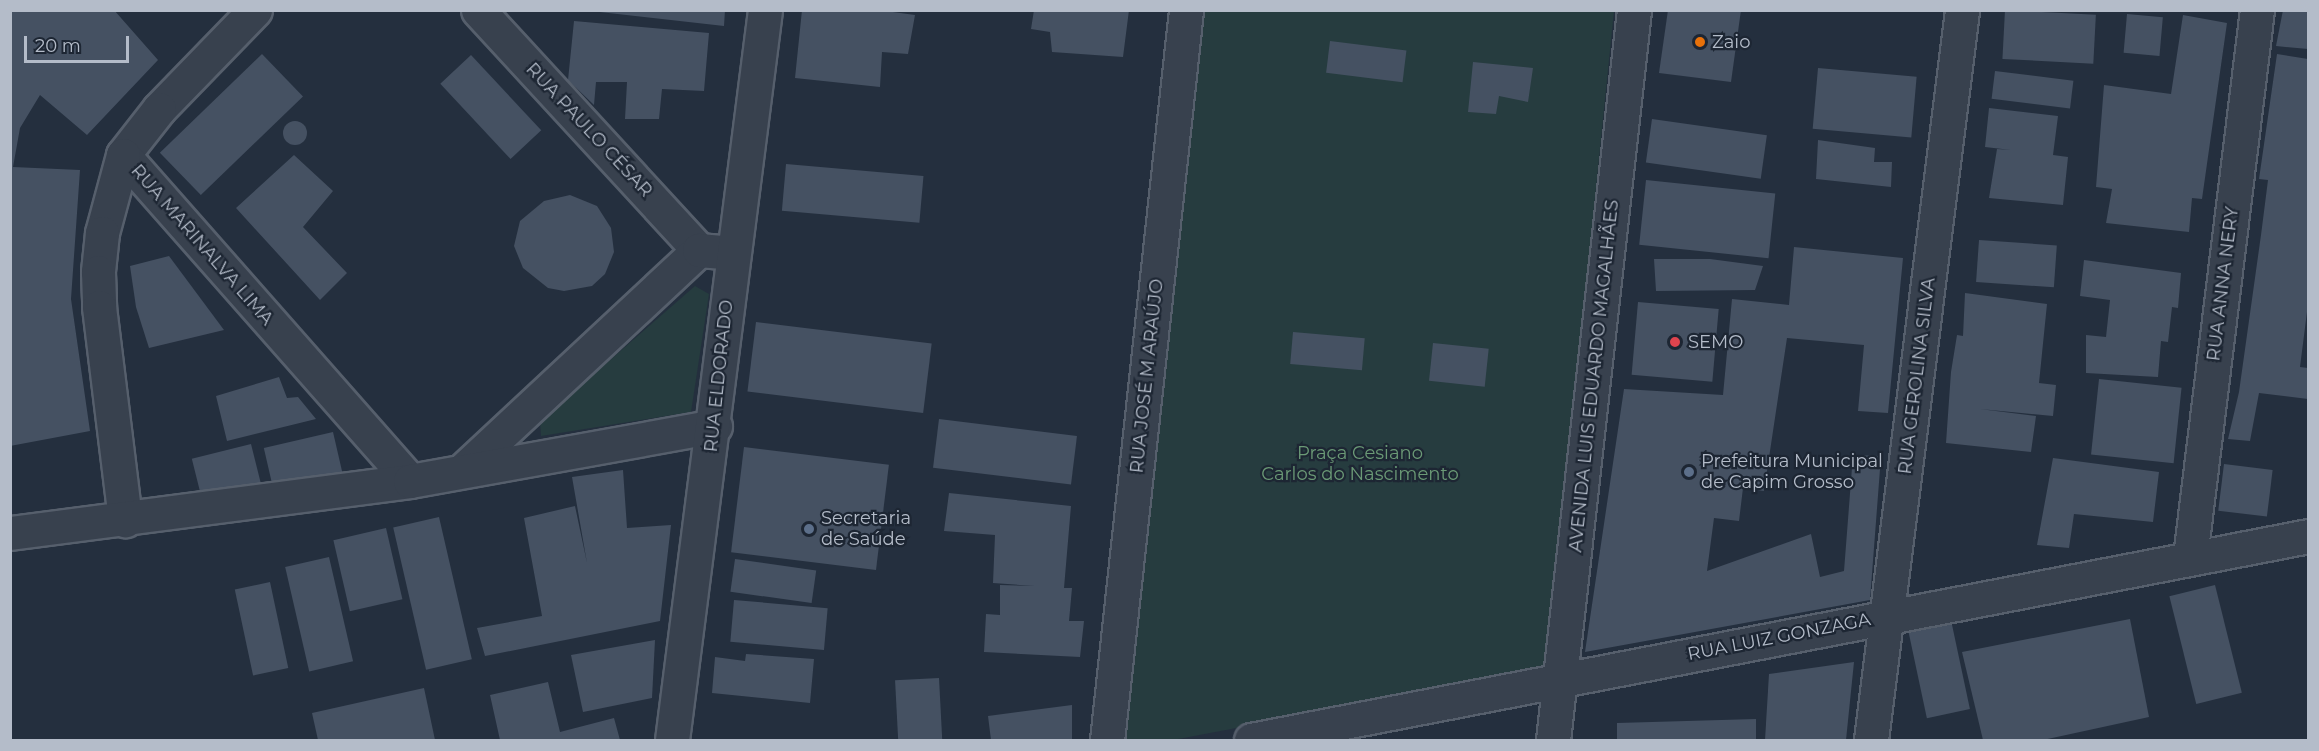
<!DOCTYPE html>
<html>
<head>
<meta charset="utf-8">
<style>
	body { margin:0 }
	#map { position:relative; width:2319px; height:751px; overflow:hidden; background:#242f3e; font-family:Montserrat,sans-serif }
	div>[style] { position:absolute }
	[style*='--x'] { left:calc(var(--x)*1px); top:calc(var(--y)*1px); width:calc(var(--w)*1px); rotate:calc(var(--a)*1deg) }
	.green>* { inset:0; background:#263c3f }
	.building>* { inset:0; background:#455162; transform-origin:0 0 }
	.round { border-radius:50% }
	.roads { filter:drop-shadow(2px 0 #565f6c) drop-shadow(-2px 0 #565f6c) drop-shadow(0 2px #565f6c) drop-shadow(0 -2px #565f6c) }
	.minor>* { height:33px; margin:-16.5px; padding:0 16.5px; transform-origin:16.5px; border-radius:16.5px; background:#38414e }
	.dots>* { width:16px; height:16px; translate:-50% -50%; box-sizing:border-box; border:3px solid #1d2633; border-radius:50% }
	span { translate:-50% -50%; white-space:nowrap; text-align:center; line-height:1.15; -webkit-text-stroke:4.5px #1d2633; paint-order:stroke }
	.poi-label { font-size:18px; color:#b4bcc9 }
	.left { translate:0 -50%; text-align:left }
	.street-label { font-size:18px; color:#b4bcc9 }
	.park-label { font-size:18px; color:#6b9a76 }
	.frame { position:absolute; inset:0; border:12px solid #b4bcc9; pointer-events:none }
	.scale { position:absolute; left:24px; top:36px; width:105px; height:27px; box-sizing:border-box; border:3px solid #b4bcc9; border-top:0; padding-left:8px; font-size:18px; line-height:21px; white-space:nowrap; color:#b4bcc9; -webkit-text-stroke:4px #1d2633; paint-order:stroke }
</style>
</head>
<body>
<div id="map">
	<div class="green">
		<div style="clip-path:polygon(1200px 11px,1614px 11px,1547px 669px,1173px 740px,1123px 740px)"></div>
		<div style="clip-path:polygon(695px 286px,709px 294px,691px 412px,541px 436px,540px 421px)"></div>
	</div>
	<div class="building">
		<div style="clip-path:polygon(10px 10px,114px 10px,158px 60px,87px 135px,40px 95px,20px 128px,13px 167px,80px 170px,71px 299px,90px 431px,10px 446px)"></div>
		<div style="clip-path:polygon(582px 10px,725px 10px,724px 26px)"></div>
		<div style="clip-path:polygon(802px 10px,878px 10px,915px 15px,908px 54px,882px 52px,880px 87px,795px 78px)"></div>
		<div style="clip-path:polygon(1034px 10px,1129px 10px,1123px 57px,1052px 52px,1050px 32px,1031px 29px)"></div>
		<div style="clip-path:polygon(1668px 10px,1741px 10px,1731px 82px,1659px 73px)"></div>
		<div style="left:2005px;top:10px;width:91px;height:49px;rotate:3deg"></div>
		<div style="clip-path:polygon(2283px 10px,2308px 12px,2308px 49px,2276px 46px)"></div>
		<div style="left:2127px;top:14px;width:36px;height:39px;rotate:5deg"></div>
		<div style="clip-path:polygon(2183px 15px,2227px 23px,2202px 199px,2192px 198px,2189px 232px,2106px 223px,2112px 189px,2096px 187px,2104px 85px,2171px 94px)"></div>
		<div style="clip-path:polygon(574px 21px,709px 33px,704px 91px,662px 89px,659px 119px,625px 119px,627px 82px,596px 82px,594px 105px,568px 80px)"></div>
		<div style="left:1330px;top:41px;width:77px;height:32px;rotate:7deg"></div>
		<div style="left:262px;top:54px;width:59px;height:142px;rotate:46deg"></div>
		<div style="clip-path:polygon(2277px 54px,2308px 59px,2308px 304px,2300px 367px,2308px 368px,2308px 399px,2259px 393px,2250px 441px,2228px 439px,2239px 392px,2261px 235px,2268px 180px,2259px 179px)"></div>
		<div style="left:471px;top:55px;width:103px;height:42px;rotate:47deg"></div>
		<div style="clip-path:polygon(1473px 62px,1533px 68px,1528px 102px,1499px 96px,1496px 114px,1468px 112px)"></div>
		<div style="left:1818px;top:68px;width:99px;height:61px;rotate:5deg"></div>
		<div style="left:1995px;top:71px;width:79px;height:28px;rotate:7deg"></div>
		<div style="clip-path:polygon(1989px 108px,2058px 116px,2053px 155px,2068px 157px,2063px 205px,1989px 198px,1997px 149px,2011px 150px,1985px 147px)"></div>
		<div style="left:1652px;top:119px;width:116px;height:44px;rotate:8deg"></div>
		<div class="round" style="left:283px;top:121px;width:24px;height:24px"></div>
		<div style="clip-path:polygon(1818px 140px,1875px 148px,1874px 162px,1892px 162px,1891px 187px,1816px 179px)"></div>
		<div style="clip-path:polygon(294px 155px,333px 191px,303px 227px,347px 273px,320px 300px,236px 208px)"></div>
		<div style="left:786px;top:164px;width:138px;height:47px;rotate:5deg"></div>
		<div style="left:1646px;top:180px;width:130px;height:65px;rotate:6deg"></div>
		<div style="clip-path:polygon(570px 195px,597px 206px,611px 228px,614px 252px,605px 274px,592px 286px,564px 291px,548px 288px,523px 268px,514px 246px,520px 221px,544px 201px)"></div>
		<div style="left:1979px;top:240px;width:78px;height:42px;rotate:4deg"></div>
		<div style="clip-path:polygon(1794px 247px,1903px 258px,1888px 413px,1858px 411px,1864px 345px,1787px 338px,1764px 491px,1743px 488px,1739px 521px,1714px 518px,1707px 571px,1811px 534px,1820px 577px,1844px 571px,1853px 455px,1881px 456px,1870px 600px,1585px 652px,1624px 389px,1723px 395px,1732px 299px,1789px 305px)"></div>
		<div style="clip-path:polygon(169px 256px,224px 330px,149px 348px,136px 307px,130px 266px)"></div>
		<div style="clip-path:polygon(1654px 259px,1710px 259px,1763px 266px,1755px 290px,1656px 291px)"></div>
		<div style="clip-path:polygon(2084px 260px,2181px 273px,2178px 308px,2172px 307px,2168px 342px,2161px 341px,2158px 377px,2086px 373px,2086px 335px,2106px 337px,2110px 300px,2080px 296px)"></div>
		<div style="clip-path:polygon(1965px 293px,2047px 304px,2039px 383px,2056px 385px,2053px 416px,1980px 409px,2036px 416px,2031px 452px,1946px 443px,1951px 372px,1957px 335px,1963px 336px)"></div>
		<div style="left:1638px;top:302px;width:81px;height:73px;rotate:5deg"></div>
		<div style="left:756px;top:322px;width:177px;height:70px;rotate:7deg"></div>
		<div style="left:1293px;top:332px;width:72px;height:32px;rotate:5deg"></div>
		<div style="left:1433px;top:343px;width:56px;height:38px;rotate:6deg"></div>
		<div style="clip-path:polygon(279px 377px,287px 398px,298px 397px,316px 419px,227px 441px,216px 396px)"></div>
		<div style="left:2099px;top:379px;width:83px;height:76px;rotate:6deg"></div>
		<div style="left:939px;top:419px;width:139px;height:49px;rotate:7deg"></div>
		<div style="left:333px;top:432px;width:41px;height:71px;rotate:77deg"></div>
		<div style="left:251px;top:444px;width:41px;height:61px;rotate:76deg"></div>
		<div style="left:744px;top:447px;width:146px;height:106px;rotate:7deg"></div>
		<div style="clip-path:polygon(2053px 458px,2159px 472px,2153px 522px,2074px 514px,2069px 548px,2037px 545px)"></div>
		<div style="left:2224px;top:464px;width:49px;height:47px;rotate:7deg"></div>
		<div style="clip-path:polygon(623px 470px,627px 528px,671px 525px,660px 621px,485px 656px,477px 628px,542px 616px,524px 518px,575px 506px,587px 563px,572px 477px)"></div>
		<div style="clip-path:polygon(949px 493px,1071px 506px,1064px 588px,1072px 588px,1069px 621px,1084px 621px,1080px 657px,984px 652px,986px 614px,1000px 615px,1000px 585px,1035px 586px,993px 583px,995px 535px,944px 531px)"></div>
		<div style="left:439px;top:517px;width:146px;height:47px;rotate:77deg"></div>
		<div style="left:386px;top:528px;width:73px;height:54px;rotate:77deg"></div>
		<div style="left:329px;top:557px;width:107px;height:45px;rotate:77deg"></div>
		<div style="left:735px;top:559px;width:82px;height:33px;rotate:8deg"></div>
		<div style="left:270px;top:582px;width:88px;height:36px;rotate:78deg"></div>
		<div style="left:2215px;top:585px;width:111px;height:47px;rotate:76deg"></div>
		<div style="left:734px;top:600px;width:94px;height:42px;rotate:5deg"></div>
		<div style="clip-path:polygon(2130px 619px,2149px 717px,2043px 740px,1983px 740px,1962px 652px)"></div>
		<div style="left:1951px;top:620px;width:91px;height:44px;rotate:78deg"></div>
		<div style="clip-path:polygon(655px 640px,652px 698px,583px 712px,571px 655px)"></div>
		<div style="clip-path:polygon(746px 654px,814px 659px,810px 703px,712px 693px,715px 657px,745px 661px)"></div>
		<div style="clip-path:polygon(1854px 662px,1846px 740px,1765px 740px,1769px 674px)"></div>
		<div style="left:939px;top:678px;width:62px;height:44px;rotate:87deg"></div>
		<div style="clip-path:polygon(548px 682px,560px 732px,614px 718px,620px 740px,500px 740px,490px 695px)"></div>
		<div style="clip-path:polygon(424px 688px,435px 740px,318px 740px,312px 713px)"></div>
		<div style="clip-path:polygon(1072px 705px,1072px 740px,991px 740px,988px 716px)"></div>
		<div style="clip-path:polygon(1756px 719px,1756px 740px,1617px 740px,1617px 723px)"></div>
	</div>
	<div class="roads">
		<div class="minor">
			<div style="--x:255;--y:10;--w:138;--a:134.1"></div>
			<div style="--x:159;--y:109;--w:58;--a:128"></div>
			<div style="--x:123;--y:155;--w:434;--a:48.6"></div>
			<div style="--x:478;--y:10;--w:326;--a:47.4"></div>
			<div style="--x:123;--y:155;--w:81;--a:105.1"></div>
			<div style="--x:102;--y:233;--w:39;--a:96"></div>
			<div style="--x:98;--y:272;--w:35;--a:88"></div>
			<div style="--x:99;--y:307;--w:215;--a:83"></div>
			<div style="--x:465;--y:468;--w:320;--a:-43"></div>
			<div style="--x:699;--y:250;--w:33;--a:5"></div>
			<div style="--x:10;--y:533;--w:403;--a:-7.4"></div>
			<div style="--x:410;--y:481;--w:310;--a:-10.2"></div>
			<div style="--x:2190;--y:557;--w:551;--a:-83.02"></div>
			<div style="--x:672;--y:740;--w:736;--a:-82.74"></div>
			<div style="--x:1107;--y:740;--w:734;--a:-83.82"></div>
			<div style="--x:1251;--y:740;--w:1077;--a:-10.92"></div>
			<div style="--x:1553;--y:740;--w:734;--a:-83.67"></div>
			<div style="--x:1871;--y:740;--w:736;--a:-82.89"></div>
		</div>
	</div>
	<div class="dots">
		<div style="left:1700px;top:42px;background:#e8710a"></div>
		<div style="left:1675px;top:342px;background:#e0444e"></div>
		<div style="left:1689px;top:472px;background:#5c6f8a"></div>
		<div style="left:809px;top:529px;background:#5c6f8a"></div>
	</div>
	<div class="poi-label">
		<span class="left" style="left:1712px;top:42px">Zaio</span>
		<span class="left" style="left:1688px;top:342px">SEMO</span>
		<span class="left" style="left:1701px;top:472px">Prefeitura Municipal<br>de Capim Grosso</span>
		<span class="left" style="left:821px;top:529px">Secretaria<br>de Saúde</span>
	</div>
	<div class="street-label">
		<span style="left:589px;top:130px;rotate:47deg">RUA PAULO CÉSAR</span>
		<span style="left:202px;top:245px;rotate:49deg">RUA MARINALVA LIMA</span>
		<span style="left:2223px;top:284px;rotate:-83deg">RUA ANNA NERY</span>
		<span style="left:719px;top:376px;rotate:-84deg">RUA ELDORADO</span>
		<span style="left:1147px;top:376px;rotate:-84deg">RUA JOSÉ M ARAÚJO</span>
		<span style="left:1594px;top:376px;rotate:-84deg">AVENIDA LUIS EDUARDO MAGALHÃES</span>
		<span style="left:1917px;top:376px;rotate:-83deg">RUA GEROLINA SILVA</span>
		<span style="left:1779px;top:637px;rotate:-11deg">RUA LUIZ GONZAGA</span>
	</div>
	<div class="park-label">
		<span style="left:1360px;top:464px">Praça Cesiano<br>Carlos do Nascimento</span>
	</div>
	<div class="frame"></div>
	<div class="scale">20 m</div>
</div>
</body>
</html>
